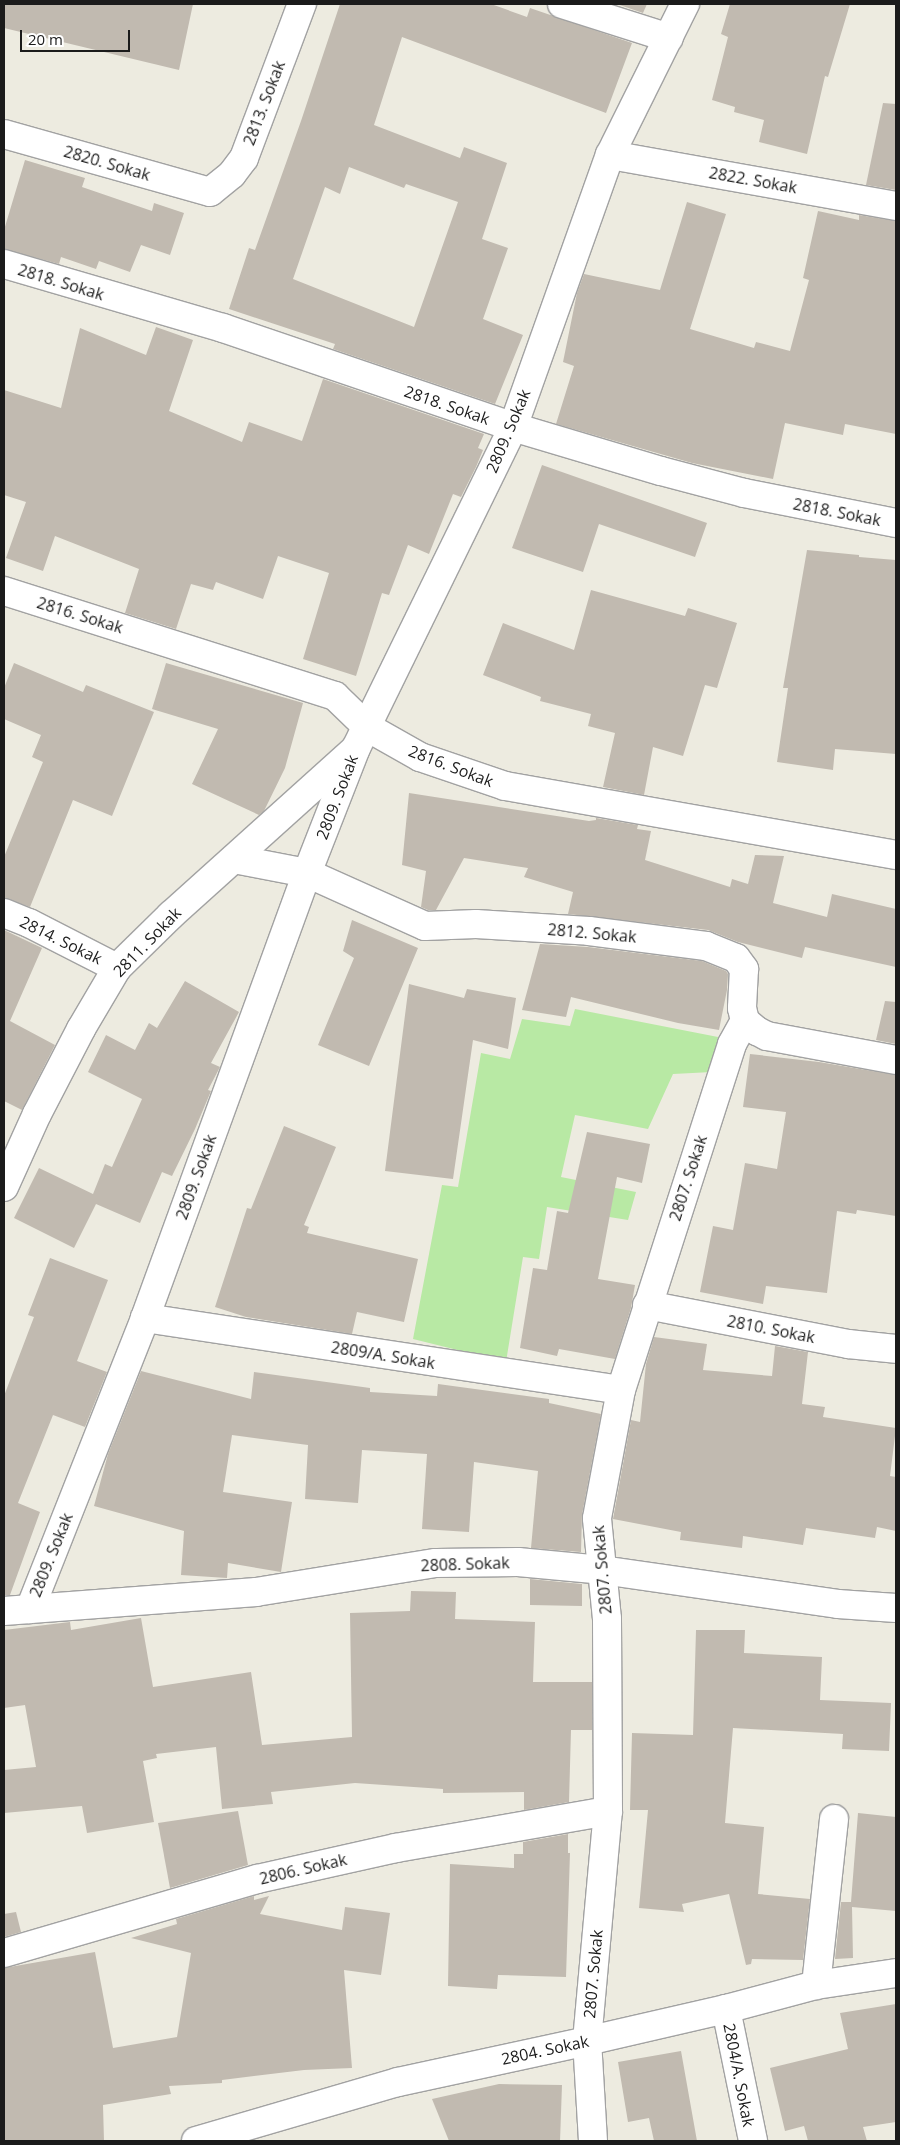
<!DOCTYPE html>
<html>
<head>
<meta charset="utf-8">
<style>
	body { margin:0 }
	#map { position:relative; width:900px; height:2145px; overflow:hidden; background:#edebe0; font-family:"Open Sans",sans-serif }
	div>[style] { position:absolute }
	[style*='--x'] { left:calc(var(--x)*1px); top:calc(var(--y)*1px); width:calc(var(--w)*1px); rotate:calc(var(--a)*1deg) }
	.grass>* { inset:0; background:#b8e9a4 }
	.building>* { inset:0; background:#c1bab0 }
	.roads { filter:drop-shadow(1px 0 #a2a2a2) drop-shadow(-1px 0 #a2a2a2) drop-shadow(0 1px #a2a2a2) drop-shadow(0 -1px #a2a2a2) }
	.minor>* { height:28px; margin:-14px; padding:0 14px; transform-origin:14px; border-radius:14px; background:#fff }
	span { translate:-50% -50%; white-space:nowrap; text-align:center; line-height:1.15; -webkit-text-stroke:5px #fff; paint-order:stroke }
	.street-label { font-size:16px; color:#1b1b1b }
	.frame { position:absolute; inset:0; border:5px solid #1b1b1b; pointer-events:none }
	.scale { position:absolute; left:20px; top:30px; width:110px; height:22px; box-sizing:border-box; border:2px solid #1b1b1b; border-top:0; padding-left:6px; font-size:15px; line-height:18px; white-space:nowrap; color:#1b1b1b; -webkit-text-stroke:4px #fff; paint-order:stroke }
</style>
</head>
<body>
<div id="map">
	<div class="grass">
		<div style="clip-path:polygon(575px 1009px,718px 1037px,712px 1072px,673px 1074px,648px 1129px,575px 1115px,561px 1177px,636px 1192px,628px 1220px,547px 1207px,539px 1259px,523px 1257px,506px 1362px,413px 1339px,442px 1185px,458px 1187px,481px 1053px,510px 1059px,522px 1019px,570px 1026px)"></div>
	</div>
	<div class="building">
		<div style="clip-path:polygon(4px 4px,193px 4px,179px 70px,4px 28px)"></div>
		<div style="clip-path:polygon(evenodd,340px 4px,491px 4px,527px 17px,530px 8px,632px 43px,606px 113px,402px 37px,374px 125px,460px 158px,464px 147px,507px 163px,482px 239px,508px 248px,483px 319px,523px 335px,495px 404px,333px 349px,335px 344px,229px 309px,249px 248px,255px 250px,301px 121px,340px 4px,349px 167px,404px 188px,406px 184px,458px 202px,414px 327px,293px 279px,325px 187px,340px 194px,349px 167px)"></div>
		<div style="clip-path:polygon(617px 4px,647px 4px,643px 13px)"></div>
		<div style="clip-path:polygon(730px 4px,850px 4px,828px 77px,825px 76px,807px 154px,759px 142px,764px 120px,734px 112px,735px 107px,712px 100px,728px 37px,721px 34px)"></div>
		<div style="clip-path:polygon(883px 103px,896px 104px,896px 190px,866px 185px)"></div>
		<div style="clip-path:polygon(25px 160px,85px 178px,82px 187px,152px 211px,154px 203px,184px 213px,170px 255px,141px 245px,130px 272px,99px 261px,96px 269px,61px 257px,59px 264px,4px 249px,4px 230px)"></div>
		<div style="clip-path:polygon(687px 202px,726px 214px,690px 329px,754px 348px,756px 342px,790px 351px,809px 280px,803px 278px,818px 211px,859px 220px,859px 215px,896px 221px,896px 434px,845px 424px,843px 435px,785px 423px,773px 479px,692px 463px,556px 424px,574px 366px,563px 362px,577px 293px,584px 274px,660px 290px)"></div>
		<div style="clip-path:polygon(156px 327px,193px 340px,169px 411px,242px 442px,249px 422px,302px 441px,323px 379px,484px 434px,478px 448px,483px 450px,476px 467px,461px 497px,453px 494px,429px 554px,408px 545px,389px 595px,382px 593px,356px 676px,303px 659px,329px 573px,278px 556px,263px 599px,216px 582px,213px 590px,191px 584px,176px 629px,125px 613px,139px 569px,55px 536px,43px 571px,6px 558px,26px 502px,4px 495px,4px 390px,61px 408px,80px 328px,146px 355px)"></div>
		<div style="clip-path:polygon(542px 465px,707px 523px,695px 557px,599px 524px,583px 572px,512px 548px)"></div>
		<div style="clip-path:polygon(807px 550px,859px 555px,859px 557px,896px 560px,896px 754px,835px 749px,833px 770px,777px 762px,788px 688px,783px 688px)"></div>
		<div style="clip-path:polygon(591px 590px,685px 616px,688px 608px,737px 623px,717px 688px,705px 685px,683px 756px,653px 747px,644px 795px,603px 787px,615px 733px,588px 726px,591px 714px,540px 701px,541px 697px,483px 675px,503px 623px,574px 650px)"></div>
		<div style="clip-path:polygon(14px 663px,83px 692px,86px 685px,154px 712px,112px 816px,73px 800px,30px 907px,4px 898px,4px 857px,43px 762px,32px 757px,41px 735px,4px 719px,4px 688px)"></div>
		<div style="clip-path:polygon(166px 663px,303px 703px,285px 768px,264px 811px,259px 815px,192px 784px,218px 729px,152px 709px)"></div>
		<div style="clip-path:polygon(409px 793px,589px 821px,596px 820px,596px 818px,638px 825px,637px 829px,651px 831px,645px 860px,730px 887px,732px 879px,748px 884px,755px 855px,784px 856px,773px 903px,827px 917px,832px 894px,896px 909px,896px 967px,805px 947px,802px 958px,738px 942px,708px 930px,568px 914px,573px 892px,524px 877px,528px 868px,464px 858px,436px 910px,428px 910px,421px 907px,426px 871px,402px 865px)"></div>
		<div style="clip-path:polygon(352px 920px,418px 948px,369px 1066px,318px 1045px,354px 958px,343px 951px)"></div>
		<div style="clip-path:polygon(4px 930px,42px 948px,10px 1021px,55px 1045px,22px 1110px,4px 1101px)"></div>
		<div style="clip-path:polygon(540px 944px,588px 947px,702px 961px,726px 971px,728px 974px,727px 990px,719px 1030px,678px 1023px,571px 997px,566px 1017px,522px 1010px)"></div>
		<div style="clip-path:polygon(185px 981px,239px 1012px,211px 1063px,220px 1067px,208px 1090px,211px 1091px,195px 1129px,172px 1176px,162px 1172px,140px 1223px,96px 1204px,74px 1248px,14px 1218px,39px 1168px,93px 1194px,105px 1164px,112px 1167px,142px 1099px,88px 1072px,106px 1035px,135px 1050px,149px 1023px,157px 1028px)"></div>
		<div style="clip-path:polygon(409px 984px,464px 998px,467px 989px,516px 998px,508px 1049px,473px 1040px,453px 1179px,385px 1171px)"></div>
		<div style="clip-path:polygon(885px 1001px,896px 1002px,896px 1044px,876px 1040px)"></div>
		<div style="clip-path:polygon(750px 1054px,819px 1062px,896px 1075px,896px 1216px,857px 1210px,856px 1214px,837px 1211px,827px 1293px,766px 1286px,763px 1304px,700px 1292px,713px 1226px,733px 1230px,745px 1163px,777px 1169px,786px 1112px,743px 1107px)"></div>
		<div style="clip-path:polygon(284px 1126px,336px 1147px,304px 1225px,309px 1227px,307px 1233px,418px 1259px,404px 1322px,357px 1312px,352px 1334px,246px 1317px,215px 1307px,247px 1208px,251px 1209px)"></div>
		<div style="clip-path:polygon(587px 1132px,650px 1144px,642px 1183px,617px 1177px,598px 1279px,635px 1285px,631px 1308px,615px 1359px,559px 1349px,557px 1356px,520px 1348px,533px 1268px,547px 1270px,557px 1211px,568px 1213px)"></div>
		<div style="clip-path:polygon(50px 1258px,108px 1280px,77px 1361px,107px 1372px,85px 1427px,53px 1415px,18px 1503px,40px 1512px,10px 1595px,4px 1595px,4px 1396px,34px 1317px,28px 1315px)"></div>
		<div style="clip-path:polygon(654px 1337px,707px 1344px,703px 1370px,772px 1376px,775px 1346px,808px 1352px,802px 1404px,825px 1407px,823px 1417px,896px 1428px,890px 1476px,896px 1477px,896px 1531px,877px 1527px,875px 1538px,806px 1528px,803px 1545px,743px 1536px,742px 1548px,680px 1540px,681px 1532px,613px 1519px,631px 1420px,640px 1422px,646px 1364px)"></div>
		<div style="clip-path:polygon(141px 1371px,251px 1399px,254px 1372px,370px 1388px,370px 1392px,437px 1396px,438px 1384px,549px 1399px,549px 1403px,601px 1414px,582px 1515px,581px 1552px,531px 1548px,538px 1471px,474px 1462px,469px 1532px,422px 1529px,427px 1454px,362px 1450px,358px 1503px,305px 1499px,308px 1445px,232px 1435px,223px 1492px,292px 1502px,281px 1572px,228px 1563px,227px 1578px,181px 1575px,184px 1531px,94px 1506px,108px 1454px)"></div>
		<div style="clip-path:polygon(530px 1579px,582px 1584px,582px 1606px,530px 1605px)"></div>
		<div style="clip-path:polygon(411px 1591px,456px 1592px,455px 1619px,535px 1622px,533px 1682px,592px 1682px,592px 1730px,571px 1730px,569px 1802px,524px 1810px,524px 1792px,443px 1793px,443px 1789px,355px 1783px,271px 1792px,273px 1804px,222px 1809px,216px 1747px,156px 1754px,157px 1758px,143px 1761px,154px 1822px,87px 1833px,82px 1806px,4px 1813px,4px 1770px,36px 1767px,25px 1705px,4px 1708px,4px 1630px,70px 1622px,71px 1630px,141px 1618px,153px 1687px,251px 1672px,262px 1745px,352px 1737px,350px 1613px,410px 1611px)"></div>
		<div style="clip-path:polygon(696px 1630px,745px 1630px,744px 1653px,822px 1657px,820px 1700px,891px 1703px,889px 1751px,842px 1749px,843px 1734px,733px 1728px,725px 1823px,764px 1827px,758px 1894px,810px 1899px,803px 1960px,752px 1959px,751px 1964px,746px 1965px,729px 1894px,682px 1904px,684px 1912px,639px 1908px,648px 1810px,630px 1810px,632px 1733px,693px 1735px)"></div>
		<div style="clip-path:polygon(238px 1811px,248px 1865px,170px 1888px,158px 1823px)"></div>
		<div style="clip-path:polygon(858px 1813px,896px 1817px,896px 1911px,852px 1907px,853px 1958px,835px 1959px,841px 1902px,851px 1902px)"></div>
		<div style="clip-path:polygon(568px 1834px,568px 1853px,570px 1853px,566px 1977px,498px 1975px,497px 1989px,448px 1986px,450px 1864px,514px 1868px,514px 1854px,523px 1854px,523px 1842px)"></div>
		<div style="clip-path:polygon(254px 1896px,254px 1900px,269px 1896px,260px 1914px,342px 1930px,345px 1907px,390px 1913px,381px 1975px,344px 1970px,352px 2068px,304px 2070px,222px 2080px,222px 2083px,169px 2086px,171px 2094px,103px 2105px,104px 2141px,4px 2141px,4px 1968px,95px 1952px,113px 2048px,177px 2037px,191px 1953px,131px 1938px,177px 1924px,176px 1919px)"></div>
		<div style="clip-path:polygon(16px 1912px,21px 1932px,4px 1937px,4px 1914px)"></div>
		<div style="clip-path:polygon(896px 2004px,896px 2122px,863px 2127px,867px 2141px,808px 2141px,804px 2126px,785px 2131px,770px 2068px,848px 2049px,840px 2013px)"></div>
		<div style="clip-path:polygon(681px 2051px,697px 2141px,654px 2141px,649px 2118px,628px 2122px,618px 2062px)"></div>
		<div style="clip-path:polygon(499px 2084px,562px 2085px,560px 2141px,449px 2141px,432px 2099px)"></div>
	</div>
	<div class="roads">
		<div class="minor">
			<div style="--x:562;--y:4;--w:112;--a:17.6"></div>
			<div style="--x:4;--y:134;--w:214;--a:15.7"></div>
			<div style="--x:210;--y:192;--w:28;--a:-39"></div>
			<div style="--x:232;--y:174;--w:20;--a:-53"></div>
			<div style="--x:244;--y:158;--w:165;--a:-69.4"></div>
			<div style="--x:610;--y:155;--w:291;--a:10.1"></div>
			<div style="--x:4;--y:264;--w:228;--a:16.3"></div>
			<div style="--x:223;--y:328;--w:306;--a:18.8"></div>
			<div style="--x:513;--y:427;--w:154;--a:16.6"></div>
			<div style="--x:661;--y:471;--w:86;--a:14.8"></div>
			<div style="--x:744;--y:493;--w:155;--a:11.2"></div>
			<div style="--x:4;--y:591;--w:347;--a:17.6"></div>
			<div style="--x:335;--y:696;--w:45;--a:44.1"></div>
			<div style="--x:367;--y:727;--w:61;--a:29.5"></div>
			<div style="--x:420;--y:757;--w:90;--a:18.8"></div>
			<div style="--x:505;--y:786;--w:397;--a:10"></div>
			<div style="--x:234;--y:859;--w:74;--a:10.9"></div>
			<div style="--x:307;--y:873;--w:129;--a:24.2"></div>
			<div style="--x:425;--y:926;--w:51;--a:-2.2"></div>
			<div style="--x:476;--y:924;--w:113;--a:3.5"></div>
			<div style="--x:589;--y:931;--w:118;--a:7.3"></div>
			<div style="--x:706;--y:946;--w:32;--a:22"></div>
			<div style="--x:736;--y:958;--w:14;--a:54"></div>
			<div style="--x:744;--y:969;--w:39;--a:93"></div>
			<div style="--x:742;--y:1008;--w:13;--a:77"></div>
			<div style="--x:745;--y:1021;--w:16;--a:40"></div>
			<div style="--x:757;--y:1031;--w:11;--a:27"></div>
			<div style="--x:767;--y:1036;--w:131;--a:10.5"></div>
			<div style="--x:4;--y:913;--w:27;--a:22"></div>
			<div style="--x:29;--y:923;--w:99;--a:27.1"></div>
			<div style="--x:4;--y:1187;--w:80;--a:-65.7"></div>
			<div style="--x:37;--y:1114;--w:96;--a:-62.6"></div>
			<div style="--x:81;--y:1029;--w:71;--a:-59.5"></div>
			<div style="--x:117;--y:968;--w:76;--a:-44.5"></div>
			<div style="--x:171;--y:915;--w:244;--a:-42"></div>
			<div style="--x:647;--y:1305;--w:205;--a:11"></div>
			<div style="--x:848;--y:1344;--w:48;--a:5.9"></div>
			<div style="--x:145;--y:1318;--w:481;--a:8.6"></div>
			<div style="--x:30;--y:1609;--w:313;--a:-68.4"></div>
			<div style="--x:145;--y:1318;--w:474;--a:-70"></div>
			<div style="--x:307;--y:873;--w:134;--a:-68.6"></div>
			<div style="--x:356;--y:748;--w:357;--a:-63.9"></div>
			<div style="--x:513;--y:427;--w:289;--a:-70.4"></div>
			<div style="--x:610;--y:155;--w:169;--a:-63.6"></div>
			<div style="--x:4;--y:1611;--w:253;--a:-4.3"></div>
			<div style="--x:256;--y:1592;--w:182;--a:-9.2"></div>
			<div style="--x:436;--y:1563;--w:82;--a:-0.7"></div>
			<div style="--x:518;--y:1562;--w:84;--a:5.4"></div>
			<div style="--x:602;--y:1570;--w:238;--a:8.2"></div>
			<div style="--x:838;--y:1604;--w:58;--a:3.9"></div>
			<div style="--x:4;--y:1953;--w:264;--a:-16.3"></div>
			<div style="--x:257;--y:1879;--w:142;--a:-12.6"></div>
			<div style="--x:396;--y:1848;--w:215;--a:-9.9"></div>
			<div style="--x:816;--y:1985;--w:167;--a:-83.8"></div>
			<div style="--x:726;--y:2009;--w:135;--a:78.4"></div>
			<div style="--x:196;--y:2141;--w:210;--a:-16.3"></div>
			<div style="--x:398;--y:2082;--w:193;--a:-12.2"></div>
			<div style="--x:587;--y:2041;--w:143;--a:-13"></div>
			<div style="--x:726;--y:2009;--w:93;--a:-14.9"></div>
			<div style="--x:816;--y:1985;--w:81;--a:-8.5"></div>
			<div style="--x:593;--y:2141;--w:100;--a:-93.4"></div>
			<div style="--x:587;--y:2041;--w:231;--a:-84.8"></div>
			<div style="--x:608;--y:1811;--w:192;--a:-90.3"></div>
			<div style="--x:607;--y:1619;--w:101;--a:-95.7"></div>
			<div style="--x:597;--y:1518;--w:130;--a:-79.4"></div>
			<div style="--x:621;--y:1390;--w:363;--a:-72.2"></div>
			<div style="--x:732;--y:1044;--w:26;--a:-61"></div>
		</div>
	</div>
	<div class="street-label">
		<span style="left:264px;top:103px;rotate:-69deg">2813. Sokak</span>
		<span style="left:107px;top:163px;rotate:16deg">2820. Sokak</span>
		<span style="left:753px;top:180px;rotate:10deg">2822. Sokak</span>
		<span style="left:61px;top:282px;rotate:17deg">2818. Sokak</span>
		<span style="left:447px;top:405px;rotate:19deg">2818. Sokak</span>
		<span style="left:508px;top:431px;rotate:-67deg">2809. Sokak</span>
		<span style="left:837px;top:512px;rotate:11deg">2818. Sokak</span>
		<span style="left:80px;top:615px;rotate:17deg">2816. Sokak</span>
		<span style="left:451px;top:766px;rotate:21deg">2816. Sokak</span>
		<span style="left:337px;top:797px;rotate:-69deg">2809. Sokak</span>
		<span style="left:592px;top:933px;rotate:5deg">2812. Sokak</span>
		<span style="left:61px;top:940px;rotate:26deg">2814. Sokak</span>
		<span style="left:147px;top:942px;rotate:-46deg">2811. Sokak</span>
		<span style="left:196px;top:1177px;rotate:-70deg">2809. Sokak</span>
		<span style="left:688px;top:1178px;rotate:-72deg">2807. Sokak</span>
		<span style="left:771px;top:1329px;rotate:11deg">2810. Sokak</span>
		<span style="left:383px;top:1355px;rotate:9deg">2809/A. Sokak</span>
		<span style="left:51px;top:1555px;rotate:-68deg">2809. Sokak</span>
		<span style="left:465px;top:1564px;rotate:-2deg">2808. Sokak</span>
		<span style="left:602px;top:1570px;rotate:-95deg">2807. Sokak</span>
		<span style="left:303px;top:1869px;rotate:-13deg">2806. Sokak</span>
		<span style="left:593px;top:1974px;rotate:-85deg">2807. Sokak</span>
		<span style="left:545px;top:2050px;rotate:-12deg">2804. Sokak</span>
		<span style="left:739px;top:2075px;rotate:79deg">2804/A. Sokak</span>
	</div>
	<div class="frame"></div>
	<div class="scale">20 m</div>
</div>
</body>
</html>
